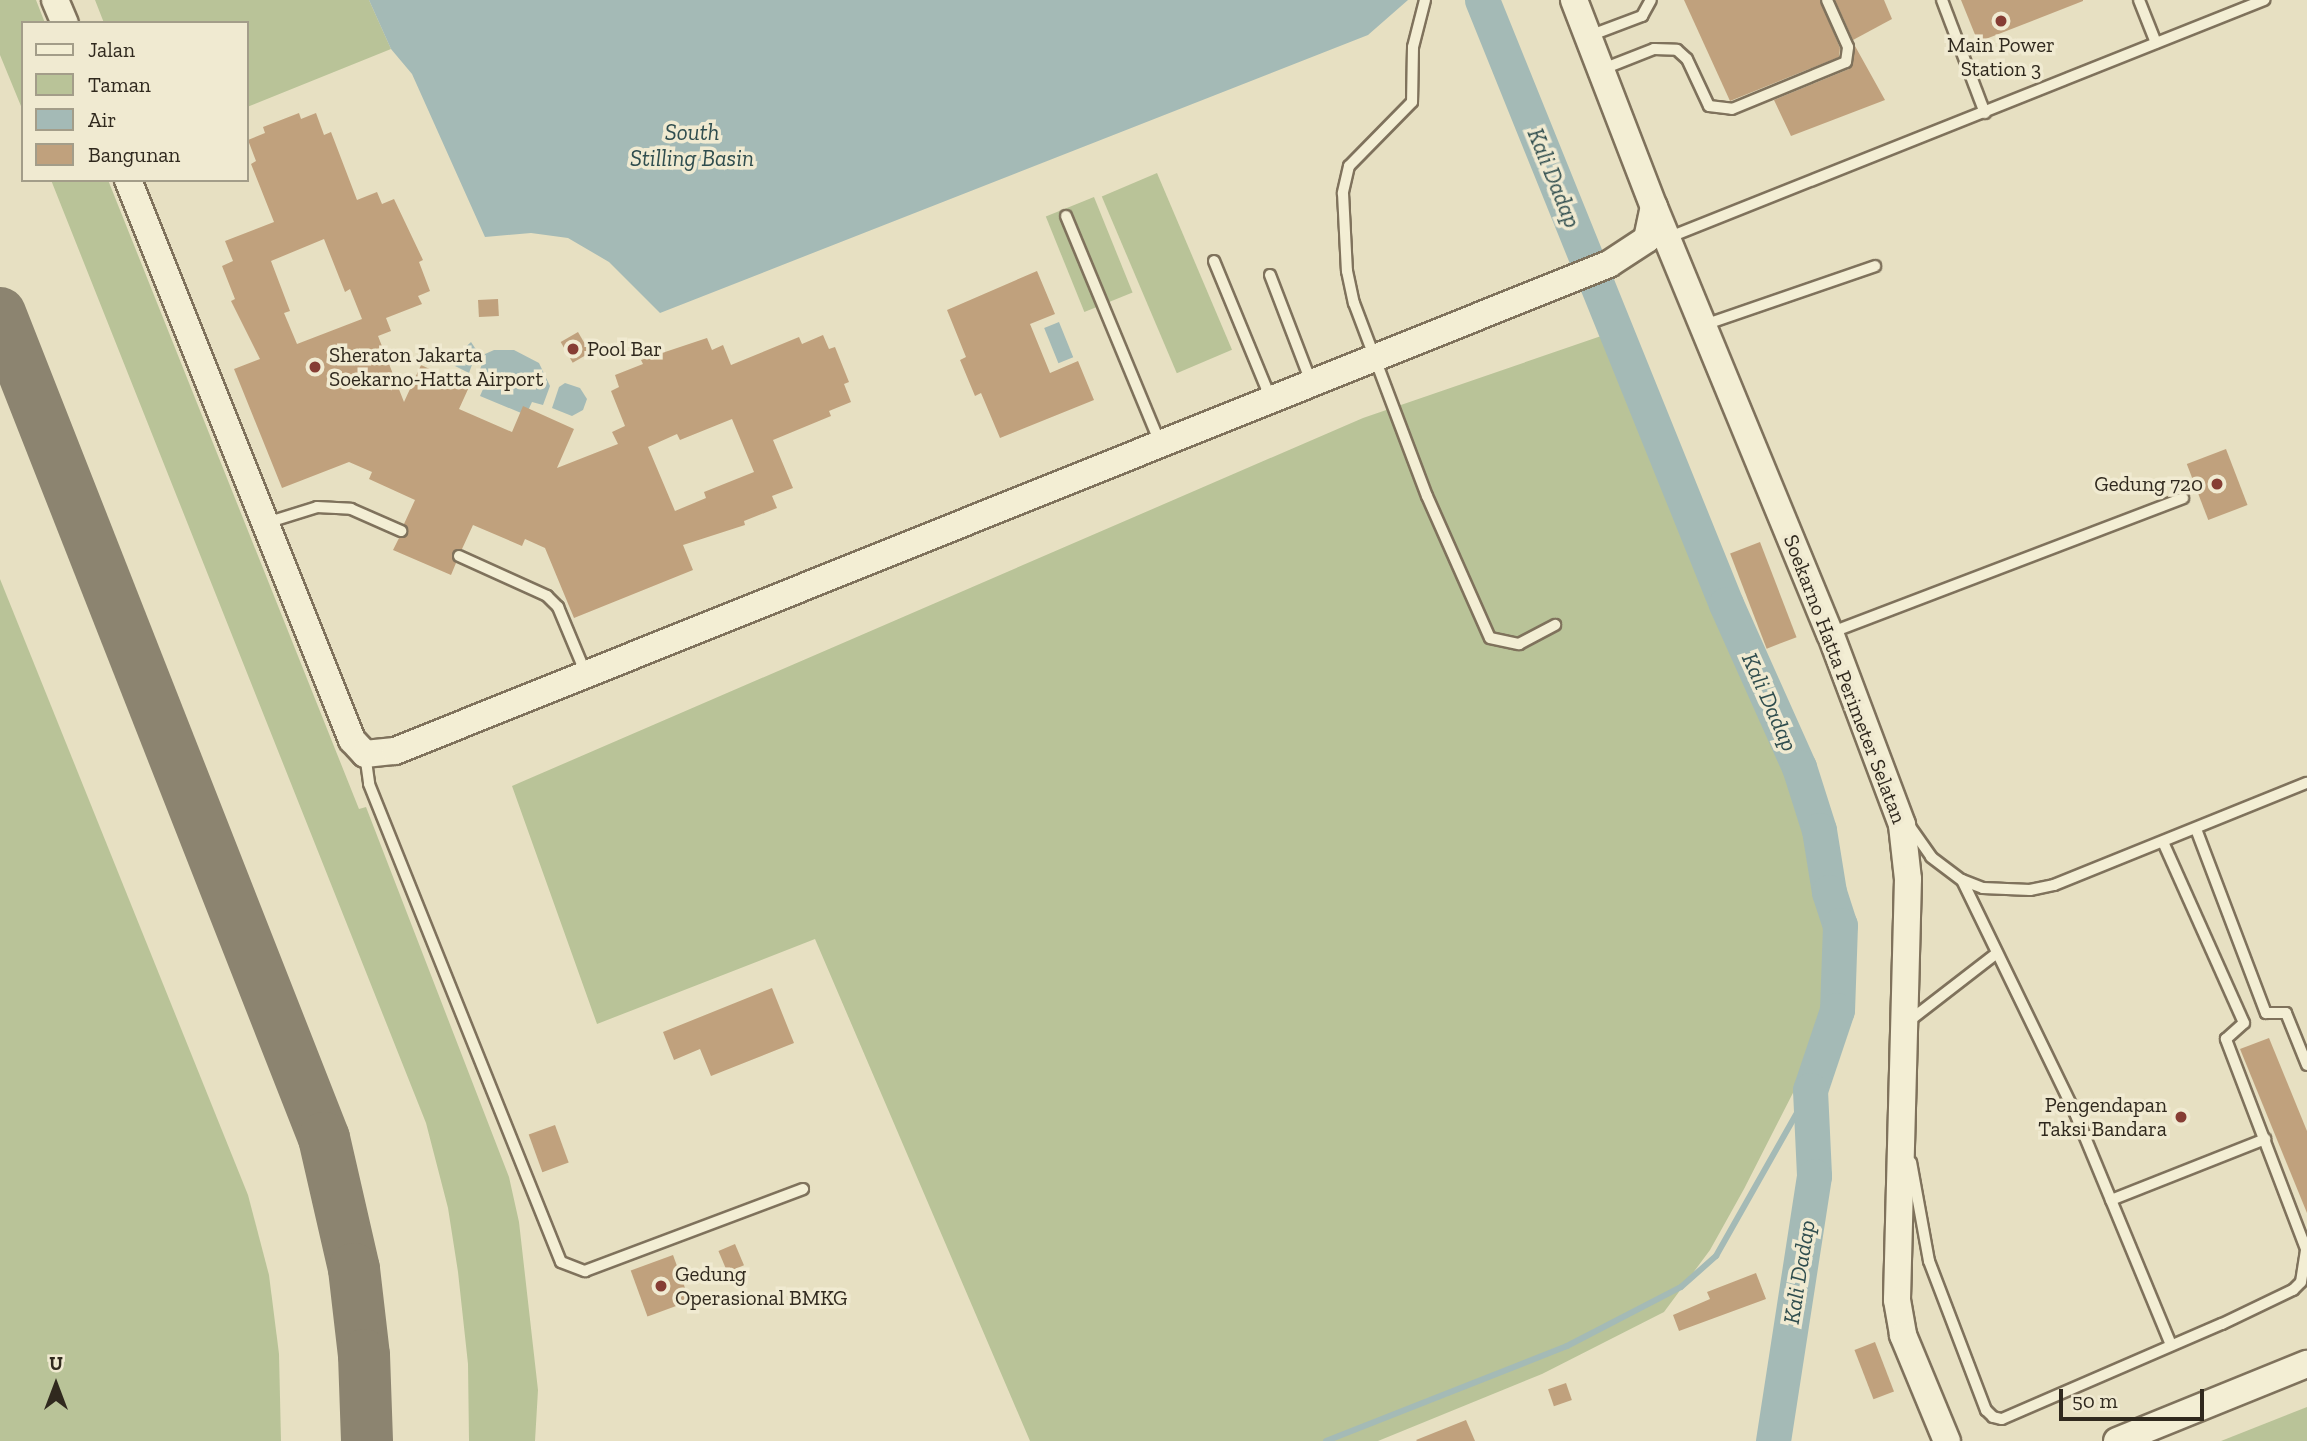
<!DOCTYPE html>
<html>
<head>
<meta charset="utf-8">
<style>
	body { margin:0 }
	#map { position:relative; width:2307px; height:1441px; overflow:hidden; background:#e7e0c2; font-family:"Zilla Slab",serif }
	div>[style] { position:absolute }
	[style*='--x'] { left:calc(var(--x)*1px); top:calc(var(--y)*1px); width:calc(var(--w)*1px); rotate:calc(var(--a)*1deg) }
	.green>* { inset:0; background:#b9c398; transform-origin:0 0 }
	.water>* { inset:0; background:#a4bab6; transform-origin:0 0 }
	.stream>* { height:6px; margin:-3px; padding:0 3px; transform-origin:3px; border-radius:3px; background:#a4bab6 }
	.river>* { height:35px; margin:-17.5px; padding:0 17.5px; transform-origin:17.5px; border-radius:17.5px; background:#a4bab6 }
	.taxiway>* { height:52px; margin:-26px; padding:0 26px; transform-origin:26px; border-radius:26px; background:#8c8470 }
	.building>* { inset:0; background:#c0a17d; transform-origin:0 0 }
	.roads { filter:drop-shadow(2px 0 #7f725c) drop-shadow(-2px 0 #7f725c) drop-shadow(0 2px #7f725c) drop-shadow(0 -2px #7f725c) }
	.lane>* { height:10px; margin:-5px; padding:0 5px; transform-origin:5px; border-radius:5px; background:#f3eed4 }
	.secondary>* { height:26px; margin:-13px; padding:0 13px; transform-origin:13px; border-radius:13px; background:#f3eed4 }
	.dots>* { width:19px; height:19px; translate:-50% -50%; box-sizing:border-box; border:4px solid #f0ead1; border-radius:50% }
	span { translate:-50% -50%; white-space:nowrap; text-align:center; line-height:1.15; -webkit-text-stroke:7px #f0ead1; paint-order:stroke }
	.poi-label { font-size:21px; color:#30291e }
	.left { translate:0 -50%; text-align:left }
	.right { translate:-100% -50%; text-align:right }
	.street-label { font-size:21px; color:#30291e }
	.water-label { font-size:23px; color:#2f4d4e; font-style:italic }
	.legend { position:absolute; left:21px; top:21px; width:228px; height:161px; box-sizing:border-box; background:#f0ead1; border:2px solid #a39d89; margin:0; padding:9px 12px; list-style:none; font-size:21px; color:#30291e }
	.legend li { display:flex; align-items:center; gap:14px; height:35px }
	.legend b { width:35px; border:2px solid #a39d89 }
	.north { position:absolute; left:21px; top:1350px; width:70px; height:70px; -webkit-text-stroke:5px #f0ead1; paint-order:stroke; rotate:0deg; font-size:19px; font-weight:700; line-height:28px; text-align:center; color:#30291e }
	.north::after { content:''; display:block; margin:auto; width:24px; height:32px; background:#30291e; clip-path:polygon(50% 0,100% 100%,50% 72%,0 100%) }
	.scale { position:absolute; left:2059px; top:1389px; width:145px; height:32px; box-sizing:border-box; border:4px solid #30291e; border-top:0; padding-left:9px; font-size:21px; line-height:24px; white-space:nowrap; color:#30291e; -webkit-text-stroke:5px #f0ead1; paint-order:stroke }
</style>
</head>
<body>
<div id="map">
	<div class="green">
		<div style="clip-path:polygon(0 0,36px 0,45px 23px,23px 23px,23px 111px,0 55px)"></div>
		<div style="clip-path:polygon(95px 0,369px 0,391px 49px,247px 107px,247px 23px,104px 23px)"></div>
		<div style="left:1157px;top:173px;width:192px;height:60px;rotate:67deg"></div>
		<div style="clip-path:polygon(51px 180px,108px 180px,359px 809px,366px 807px,509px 1177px,519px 1222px,538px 1390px,535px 1441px,469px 1441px,468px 1364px,458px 1272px,448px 1208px,426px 1123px)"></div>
		<div style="left:1094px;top:197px;width:103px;height:52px;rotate:68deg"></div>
		<div style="clip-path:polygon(1607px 334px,1809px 830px,1827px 930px,1831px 965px,1821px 1010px,1797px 1085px,1744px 1189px,1710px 1250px,1664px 1312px,1542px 1374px,1378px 1441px,1030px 1441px,815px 939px,597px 1024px,512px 786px,1363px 418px)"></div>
		<div style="clip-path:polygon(0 579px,248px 1195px,269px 1275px,279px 1354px,281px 1441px,0 1441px)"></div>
		<div style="clip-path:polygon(2307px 1407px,2307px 1441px,2221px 1441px)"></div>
	</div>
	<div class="water">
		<div style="clip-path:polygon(369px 0,1408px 0,1368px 35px,660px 313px,609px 262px,568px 238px,531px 233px,485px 237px,412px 74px,391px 49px)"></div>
		<div style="left:1059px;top:322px;width:38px;height:16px;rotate:68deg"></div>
		<div style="clip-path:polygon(471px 342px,477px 351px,469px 373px,449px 363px)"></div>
		<div style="clip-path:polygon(494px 350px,514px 350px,539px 363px,550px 386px,543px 405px,532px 402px,526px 415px,480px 396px,487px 380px,478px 376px,485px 354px)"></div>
		<div style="clip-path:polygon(565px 383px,580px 388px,587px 399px,583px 410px,572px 416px,552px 408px,559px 387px)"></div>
	</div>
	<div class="stream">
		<div style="--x:1326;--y:1441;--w:259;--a:-21.5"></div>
		<div style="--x:1567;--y:1346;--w:128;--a:-27.4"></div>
		<div style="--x:1681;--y:1287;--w:47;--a:-41.5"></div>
		<div style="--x:1716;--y:1256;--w:191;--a:-60.5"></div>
	</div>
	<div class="river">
		<div style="--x:1482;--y:0;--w:651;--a:68"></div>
		<div style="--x:1726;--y:604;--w:179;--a:65.9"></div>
		<div style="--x:1799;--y:767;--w:66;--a:72.4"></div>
		<div style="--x:1819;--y:830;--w:63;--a:80.8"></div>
		<div style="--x:1829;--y:892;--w:35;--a:72"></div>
		<div style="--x:1840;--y:925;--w:85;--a:92"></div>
		<div style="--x:1837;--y:1010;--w:84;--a:108.6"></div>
		<div style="--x:1810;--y:1090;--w:86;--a:87.3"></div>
		<div style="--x:1814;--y:1176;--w:268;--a:98.8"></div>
	</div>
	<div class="taxiway">
		<div style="--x:0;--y:313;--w:886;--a:68.56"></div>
		<div style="--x:324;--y:1138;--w:134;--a:77.1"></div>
		<div style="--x:354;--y:1269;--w:87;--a:83.4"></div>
		<div style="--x:364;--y:1355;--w:86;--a:88"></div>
	</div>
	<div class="building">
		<div style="clip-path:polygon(1684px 0,1820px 0,1840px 48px,1839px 57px,1730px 101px)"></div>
		<div style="clip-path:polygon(1835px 0,1884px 0,1892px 19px,1853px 40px)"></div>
		<div style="clip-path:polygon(1961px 0,2083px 0,2083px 1px,1978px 42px)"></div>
		<div style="clip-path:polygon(1855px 46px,1885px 100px,1791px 136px,1774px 100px,1849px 69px)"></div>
		<div style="clip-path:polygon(evenodd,299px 113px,301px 119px,316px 113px,324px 135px,331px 132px,357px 200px,377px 192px,382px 204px,394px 199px,423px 260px,419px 262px,430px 291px,418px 296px,422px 304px,386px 318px,391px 331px,378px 336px,404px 402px,421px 365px,469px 387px,459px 409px,512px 432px,523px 406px,574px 429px,557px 468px,618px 444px,612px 432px,625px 426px,611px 391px,619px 387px,615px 375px,643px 364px,641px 360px,707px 338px,712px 350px,723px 345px,731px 365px,799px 337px,802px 344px,823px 335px,829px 349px,835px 347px,849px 382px,844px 384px,851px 402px,829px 411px,831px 416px,773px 440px,793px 488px,772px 496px,777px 508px,744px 521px,745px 525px,683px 545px,693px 570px,574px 618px,545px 548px,525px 539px,522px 546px,473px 525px,462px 549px,452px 554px,456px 563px,451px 575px,393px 550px,399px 538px,407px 535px,404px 524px,415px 500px,369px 479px,372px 472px,349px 462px,282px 488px,234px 369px,260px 359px,231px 301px,235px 299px,222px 266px,233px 261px,225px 241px,274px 222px,251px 164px,256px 161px,248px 140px,265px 133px,263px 127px,299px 113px,324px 239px,345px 292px,350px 289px,362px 319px,297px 344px,284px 313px,290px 311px,271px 261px,324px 239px,299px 113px,732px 419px,754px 472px,704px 492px,706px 498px,675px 511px,648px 447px,677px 434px,680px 440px,732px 419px)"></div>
		<div style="clip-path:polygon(1037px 271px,1055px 314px,1030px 324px,1050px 373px,1078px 361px,1094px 400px,1000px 438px,981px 393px,975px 396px,960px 360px,966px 357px,947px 310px)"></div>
		<div style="left:498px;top:299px;width:17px;height:20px;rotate:87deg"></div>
		<div style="left:578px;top:332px;width:24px;height:20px;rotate:60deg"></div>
		<div style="left:2226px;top:449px;width:60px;height:42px;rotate:69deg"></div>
		<div style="left:1760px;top:542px;width:102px;height:32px;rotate:69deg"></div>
		<div style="clip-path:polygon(772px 988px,794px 1043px,711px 1076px,700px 1049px,674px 1060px,663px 1032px)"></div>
		<div style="clip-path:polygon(2269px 1038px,2307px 1131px,2307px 1213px,2240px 1049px)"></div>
		<div style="left:555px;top:1125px;width:40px;height:28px;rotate:70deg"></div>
		<div style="left:735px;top:1244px;width:23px;height:18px;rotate:67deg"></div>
		<div style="left:673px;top:1255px;width:49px;height:45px;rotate:70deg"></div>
		<div style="clip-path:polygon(1756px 1273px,1766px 1299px,1679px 1331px,1673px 1315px,1710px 1299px,1707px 1292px)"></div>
		<div style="left:1875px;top:1342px;width:53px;height:22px;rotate:69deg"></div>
		<div style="left:1566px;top:1383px;width:18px;height:19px;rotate:71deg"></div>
		<div style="clip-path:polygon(1466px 1420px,1475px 1441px,1417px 1441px,1416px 1440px)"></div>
	</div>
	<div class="roads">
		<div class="lane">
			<div style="--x:1425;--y:0;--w:49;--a:104.3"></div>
			<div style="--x:1413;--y:47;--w:55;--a:91"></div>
			<div style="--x:1412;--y:102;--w:90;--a:134.5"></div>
			<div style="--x:1349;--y:166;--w:28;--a:103"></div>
			<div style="--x:1343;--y:193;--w:78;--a:87.1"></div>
			<div style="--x:1347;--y:271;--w:33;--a:78"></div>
			<div style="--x:1354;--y:303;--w:206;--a:69.3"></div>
			<div style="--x:1427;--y:496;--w:155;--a:66.1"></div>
			<div style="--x:1490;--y:638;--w:30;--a:12"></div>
			<div style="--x:1519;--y:644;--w:41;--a:-27.8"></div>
			<div style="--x:1942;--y:0;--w:121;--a:69.2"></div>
			<div style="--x:2139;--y:0;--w:46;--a:68.4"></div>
			<div style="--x:1589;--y:36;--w:57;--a:-20.7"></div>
			<div style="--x:1642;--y:16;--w:18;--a:-61"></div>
			<div style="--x:1603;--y:69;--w:55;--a:-21.4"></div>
			<div style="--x:1654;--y:49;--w:23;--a:2"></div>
			<div style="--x:1677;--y:50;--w:13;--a:42"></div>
			<div style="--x:1687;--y:59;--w:52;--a:64.9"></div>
			<div style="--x:1709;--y:106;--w:23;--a:7"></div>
			<div style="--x:1732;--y:109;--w:123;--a:-22.4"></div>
			<div style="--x:1846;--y:62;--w:15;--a:-82"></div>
			<div style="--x:1848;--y:47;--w:51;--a:-114.1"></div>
			<div style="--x:1066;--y:216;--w:246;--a:67.5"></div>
			<div style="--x:1670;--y:237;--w:640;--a:-21.75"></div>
			<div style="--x:1214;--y:261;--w:147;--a:67.6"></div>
			<div style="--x:1270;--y:275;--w:115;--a:69"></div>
			<div style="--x:1704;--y:325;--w:181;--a:-19"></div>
			<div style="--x:266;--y:523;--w:53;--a:-17.4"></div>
			<div style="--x:317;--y:507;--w:34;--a:3"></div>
			<div style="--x:351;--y:509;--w:55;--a:23.7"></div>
			<div style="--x:459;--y:556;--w:97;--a:24.4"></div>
			<div style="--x:547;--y:596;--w:16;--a:45"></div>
			<div style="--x:558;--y:607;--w:73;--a:67.3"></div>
			<div style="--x:1830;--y:633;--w:378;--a:-20.9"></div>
			<div style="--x:365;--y:754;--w:30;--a:82"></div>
			<div style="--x:369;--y:784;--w:515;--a:68.12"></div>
			<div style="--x:561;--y:1262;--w:26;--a:21"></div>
			<div style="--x:585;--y:1271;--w:233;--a:-20.6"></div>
			<div style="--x:1909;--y:825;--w:39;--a:55"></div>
			<div style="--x:1931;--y:857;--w:39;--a:37"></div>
			<div style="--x:1962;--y:880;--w:22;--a:21"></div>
			<div style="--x:1983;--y:888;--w:47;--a:2.4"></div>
			<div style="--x:2030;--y:890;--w:25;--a:-12"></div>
			<div style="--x:2054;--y:885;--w:273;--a:-22"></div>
			<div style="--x:2196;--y:829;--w:197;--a:69.2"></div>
			<div style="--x:2266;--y:1013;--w:20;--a:0"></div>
			<div style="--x:2286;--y:1013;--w:56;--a:68"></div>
			<div style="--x:1962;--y:880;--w:259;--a:64.1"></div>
			<div style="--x:2075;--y:1113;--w:251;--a:67.5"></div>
			<div style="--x:1909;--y:1021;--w:111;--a:-37.7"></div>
			<div style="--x:1911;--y:1162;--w:101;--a:79.7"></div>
			<div style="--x:1929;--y:1261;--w:160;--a:69.1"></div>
			<div style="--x:1986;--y:1410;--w:10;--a:45"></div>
			<div style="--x:1993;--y:1417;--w:9;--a:13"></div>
			<div style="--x:2002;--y:1419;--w:240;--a:-23.4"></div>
			<div style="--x:2222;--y:1324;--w:79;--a:-25.6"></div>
			<div style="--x:2293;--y:1290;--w:11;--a:-45"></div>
			<div style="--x:2301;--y:1282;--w:33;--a:-81"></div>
			<div style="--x:2306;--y:1249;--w:225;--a:-110.9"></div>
			<div style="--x:2226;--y:1039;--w:24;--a:-42"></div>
			<div style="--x:2244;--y:1023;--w:198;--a:-114.1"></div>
			<div style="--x:2111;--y:1200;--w:166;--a:-21.6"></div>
		</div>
		<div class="secondary">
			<div style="--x:55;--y:0;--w:25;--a:67"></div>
			<div style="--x:1574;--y:0;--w:222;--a:68.9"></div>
			<div style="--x:1654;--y:207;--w:461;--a:67.6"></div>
			<div style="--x:1830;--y:633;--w:205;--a:69.4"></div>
			<div style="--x:1902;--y:825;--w:54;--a:83.7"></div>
			<div style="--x:1908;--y:879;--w:421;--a:91.5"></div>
			<div style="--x:1897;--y:1300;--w:36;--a:80"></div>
			<div style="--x:1903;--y:1335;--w:115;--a:67.5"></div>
			<div style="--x:128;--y:180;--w:603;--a:68.2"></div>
			<div style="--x:352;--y:740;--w:19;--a:47"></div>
			<div style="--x:365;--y:754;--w:30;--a:-6"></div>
			<div style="--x:395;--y:751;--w:1308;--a:-21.86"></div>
			<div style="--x:1609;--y:264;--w:45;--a:-33.3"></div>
			<div style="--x:1647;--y:239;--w:33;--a:-78"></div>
			<div style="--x:2117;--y:1441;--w:205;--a:-22.1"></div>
		</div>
	</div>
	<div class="dots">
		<div style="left:2001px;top:21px;background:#863d34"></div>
		<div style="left:573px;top:349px;background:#863d34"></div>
		<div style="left:315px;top:367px;background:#863d34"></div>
		<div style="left:2217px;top:484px;background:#863d34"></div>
		<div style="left:2181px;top:1117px;background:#863d34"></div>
		<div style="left:661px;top:1286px;background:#863d34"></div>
	</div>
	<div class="poi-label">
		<span style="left:2001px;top:57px">Main Power<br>Station 3</span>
		<span class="left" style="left:587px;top:349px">Pool Bar</span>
		<span class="left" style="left:329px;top:367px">Sheraton Jakarta<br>Soekarno-Hatta Airport</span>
		<span class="right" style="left:2203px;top:484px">Gedung 720</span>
		<span class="right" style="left:2167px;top:1117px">Pengendapan<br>Taksi Bandara</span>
		<span class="left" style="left:675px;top:1286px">Gedung<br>Operasional BMKG</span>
	</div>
	<div class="street-label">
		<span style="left:1845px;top:679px;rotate:69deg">Soekarno Hatta Perimeter Selatan</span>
	</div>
	<div class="water-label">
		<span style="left:692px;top:145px">South<br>Stilling Basin</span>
		<span style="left:1554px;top:178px;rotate:68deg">Kali Dadap</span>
		<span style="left:1770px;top:702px;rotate:66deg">Kali Dadap</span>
		<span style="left:1799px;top:1272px;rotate:-81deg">Kali Dadap</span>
	</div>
	<ul class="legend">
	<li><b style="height:9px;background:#f3eed4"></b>Jalan</li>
	<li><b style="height:19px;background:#b9c398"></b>Taman</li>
	<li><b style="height:19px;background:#a4bab6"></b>Air</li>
	<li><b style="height:19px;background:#c0a17d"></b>Bangunan</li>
	</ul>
	<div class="north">U</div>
	<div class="scale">50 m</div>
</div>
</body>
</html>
